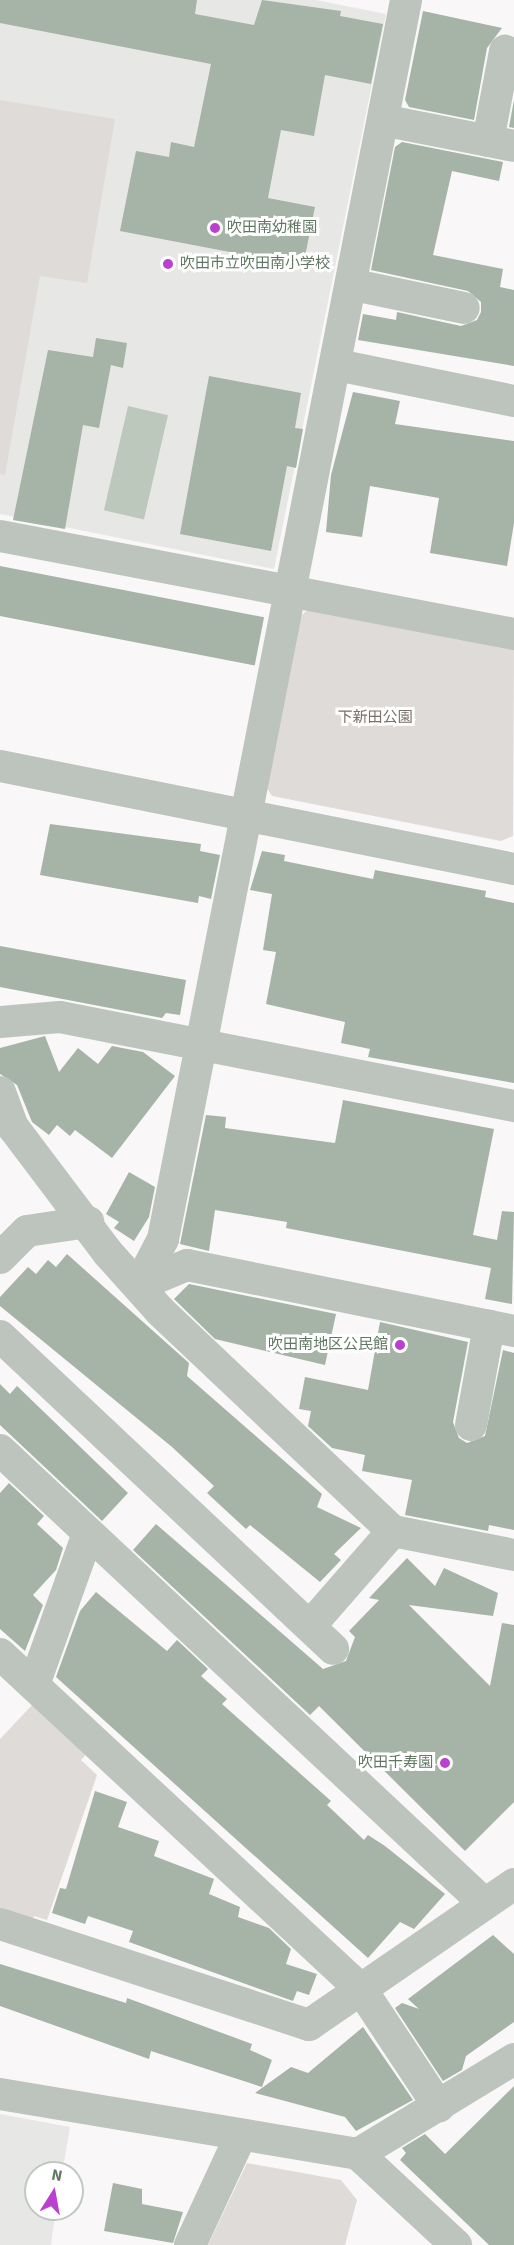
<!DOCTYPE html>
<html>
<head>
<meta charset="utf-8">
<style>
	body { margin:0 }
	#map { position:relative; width:514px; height:2245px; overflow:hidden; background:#f9f7f8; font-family:"Source Sans 3","Noto Sans JP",sans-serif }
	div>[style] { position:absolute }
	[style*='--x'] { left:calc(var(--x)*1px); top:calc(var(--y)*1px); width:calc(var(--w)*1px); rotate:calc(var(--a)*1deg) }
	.built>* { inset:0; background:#e7e7e6 }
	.green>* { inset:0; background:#dfdbd8 }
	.water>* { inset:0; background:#bcc8bb; transform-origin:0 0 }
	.building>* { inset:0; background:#a6b3a7; transform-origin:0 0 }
	.minor>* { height:32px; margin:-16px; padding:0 16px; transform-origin:16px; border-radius:16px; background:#bcc4bd }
	.dots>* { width:16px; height:16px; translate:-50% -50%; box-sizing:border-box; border:3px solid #fff; border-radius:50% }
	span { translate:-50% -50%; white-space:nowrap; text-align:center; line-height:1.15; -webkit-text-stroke:6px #fff; paint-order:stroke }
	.poi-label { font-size:15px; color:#627864 }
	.left { translate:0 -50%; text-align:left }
	.right { translate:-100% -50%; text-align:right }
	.park-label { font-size:15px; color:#7c716a }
	.north { position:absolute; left:24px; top:2161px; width:60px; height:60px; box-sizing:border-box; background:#fff; border:2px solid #c0c9c1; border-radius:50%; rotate:11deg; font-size:16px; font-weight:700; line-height:24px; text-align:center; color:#627864 }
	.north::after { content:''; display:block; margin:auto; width:21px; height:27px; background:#bb40d0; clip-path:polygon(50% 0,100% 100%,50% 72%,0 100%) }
</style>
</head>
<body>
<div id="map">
	<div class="built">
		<div style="clip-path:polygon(0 0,316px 0,386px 14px,274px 569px,0 514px)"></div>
		<div style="clip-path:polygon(0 2114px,70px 2127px,62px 2173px,36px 2173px,36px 2209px,56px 2209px,51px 2245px,0 2245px)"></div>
	</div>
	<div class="green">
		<div style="clip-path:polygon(0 100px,115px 119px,87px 283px,40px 276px,5px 475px,0 474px)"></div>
		<div style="clip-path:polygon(312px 607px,514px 648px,513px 836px,501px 841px,272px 796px,264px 784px,296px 619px)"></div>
		<div style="clip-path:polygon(33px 1704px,87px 1753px,81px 1760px,97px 1775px,47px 1920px,34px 1916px,32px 1923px,0 1912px,0 1739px)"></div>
		<div style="clip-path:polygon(247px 2163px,341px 2180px,357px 2200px,345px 2245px,208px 2245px)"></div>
	</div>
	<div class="water">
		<div style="left:128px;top:406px;width:41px;height:107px;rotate:13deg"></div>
	</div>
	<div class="building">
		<div style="clip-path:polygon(0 0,197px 0,195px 14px,254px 25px,262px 0,341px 11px,340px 16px,383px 24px,371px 84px,325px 75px,314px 136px,281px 130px,268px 198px,315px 207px,303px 266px,120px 231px,136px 151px,169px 157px,171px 142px,194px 147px,211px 64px,0 23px)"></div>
		<div style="clip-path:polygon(423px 11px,502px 28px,487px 48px,474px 120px,409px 107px,405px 100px)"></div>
		<div style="clip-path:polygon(514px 100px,514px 128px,509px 127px)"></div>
		<div style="clip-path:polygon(402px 142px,503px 162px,499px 181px,452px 171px,433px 255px,503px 269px,500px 287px,514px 290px,514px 366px,358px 340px,363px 314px,396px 320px,397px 312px,461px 326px,477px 320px,481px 312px,481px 302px,468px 291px,371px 270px,395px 147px)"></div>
		<div style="clip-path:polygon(96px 338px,127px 343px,123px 368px,111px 365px,99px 428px,83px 425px,65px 529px,13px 520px,48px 350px,93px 357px)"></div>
		<div style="clip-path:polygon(209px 376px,301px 393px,295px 428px,303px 429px,296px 468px,287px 466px,271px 551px,180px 534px)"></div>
		<div style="clip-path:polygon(353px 392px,400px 401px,395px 424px,514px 441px,514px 523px,507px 566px,430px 553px,439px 498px,370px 486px,362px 537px,326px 532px,331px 475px)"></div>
		<div style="left:0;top:566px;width:269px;height:49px;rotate:11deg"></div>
		<div style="clip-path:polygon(50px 824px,201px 844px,200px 851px,220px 855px,211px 899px,199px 896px,198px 903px,40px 875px)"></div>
		<div style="clip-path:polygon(262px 851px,285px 855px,284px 861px,373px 879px,375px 870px,486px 891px,485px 897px,514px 903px,514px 1083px,368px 1057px,370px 1049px,341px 1043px,345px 1022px,266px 1004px,276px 952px,263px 950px,272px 894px,250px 890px)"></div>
		<div style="clip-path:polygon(0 946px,186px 980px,180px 1015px,166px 1013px,162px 1018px,0 987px)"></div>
		<div style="clip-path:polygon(45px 1036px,59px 1072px,78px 1048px,98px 1064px,112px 1046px,143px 1052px,175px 1076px,112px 1158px,75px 1130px,70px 1136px,57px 1125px,49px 1135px,32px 1122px,17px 1085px,0 1074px,0 1048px)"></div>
		<div style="clip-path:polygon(343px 1100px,494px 1129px,473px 1235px,497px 1240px,502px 1211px,514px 1212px,512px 1304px,485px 1299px,491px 1268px,286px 1228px,287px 1222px,215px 1210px,209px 1251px,180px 1244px,206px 1115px,226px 1117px,225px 1128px,335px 1143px)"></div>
		<div style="clip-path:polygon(129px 1172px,155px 1187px,149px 1217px,134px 1241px,114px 1228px,119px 1222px,106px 1214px)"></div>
		<div style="clip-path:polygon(67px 1254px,189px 1363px,187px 1376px,322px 1494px,317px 1507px,361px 1528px,334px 1554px,341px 1560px,320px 1582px,250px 1525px,246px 1529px,207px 1493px,214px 1486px,172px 1447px,0 1306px,0 1297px,28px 1267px,36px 1274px,48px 1260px,56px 1267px)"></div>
		<div style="clip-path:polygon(189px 1284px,336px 1314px,325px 1365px,215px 1339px,174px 1299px)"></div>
		<div style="clip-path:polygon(380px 1322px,468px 1342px,453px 1422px,459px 1438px,467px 1443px,485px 1436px,503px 1350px,514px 1353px,514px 1530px,489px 1525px,488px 1531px,405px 1515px,412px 1480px,362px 1471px,365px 1455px,332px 1448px,308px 1426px,311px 1411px,299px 1409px,305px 1377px,368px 1390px)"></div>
		<div style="clip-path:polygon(0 1384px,10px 1394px,17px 1386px,128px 1493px,102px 1521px,0 1425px)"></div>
		<div style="clip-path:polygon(9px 1483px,44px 1516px,37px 1524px,63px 1548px,56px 1570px,33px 1595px,43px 1605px,25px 1651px,0 1629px,0 1493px)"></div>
		<div style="clip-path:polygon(156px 1524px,323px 1669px,346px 1661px,355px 1637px,349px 1631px,379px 1600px,369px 1598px,407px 1558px,435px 1586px,444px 1568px,498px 1593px,493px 1616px,409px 1605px,490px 1686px,502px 1623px,514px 1625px,514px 1802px,465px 1851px,319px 1706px,310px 1715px,133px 1550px)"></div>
		<div style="clip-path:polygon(96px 1592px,167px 1651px,177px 1640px,208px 1669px,201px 1676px,227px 1699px,222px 1704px,331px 1801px,327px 1805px,364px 1840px,368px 1835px,385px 1846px,445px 1894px,414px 1929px,400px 1922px,368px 1958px,56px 1677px,80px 1611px)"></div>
		<div style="clip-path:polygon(95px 1791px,127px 1802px,118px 1827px,159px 1841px,154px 1856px,214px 1879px,209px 1894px,240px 1907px,238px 1917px,269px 1928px,291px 1949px,286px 1964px,317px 1974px,309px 1995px,297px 1991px,293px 2001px,129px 1942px,133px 1931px,88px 1916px,85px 1924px,52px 1913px,60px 1888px,66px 1889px)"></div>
		<div style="clip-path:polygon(493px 1935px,514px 1954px,514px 2022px,466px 2056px,462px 2070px,443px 2081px,395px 2008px,402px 2003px,419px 2009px,408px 1999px)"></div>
		<div style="clip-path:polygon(0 1964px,126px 2003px,127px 1998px,252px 2044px,250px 2050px,272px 2060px,262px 2087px,151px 2051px,149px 2059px,0 2006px)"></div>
		<div style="clip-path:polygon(363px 2027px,413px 2100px,356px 2131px,345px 2117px,255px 2093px,291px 2067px,308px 2073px)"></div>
		<div style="clip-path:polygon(514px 2086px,514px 2245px,489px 2245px,400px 2160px,406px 2153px,402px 2148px,425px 2134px,445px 2154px)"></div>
		<div style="clip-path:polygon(113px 2183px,142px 2189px,142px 2204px,183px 2212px,173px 2243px,104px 2231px)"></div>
	</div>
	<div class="minor">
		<div style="--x:387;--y:121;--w:129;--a:11.1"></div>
		<div style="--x:488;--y:141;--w:92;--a:-79.3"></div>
		<div style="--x:354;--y:285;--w:112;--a:11.8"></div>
		<div style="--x:337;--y:365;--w:181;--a:11.5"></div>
		<div style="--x:0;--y:536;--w:523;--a:10.79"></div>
		<div style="--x:0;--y:766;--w:524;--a:11.33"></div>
		<div style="--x:0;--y:1022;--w:60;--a:-4.8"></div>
		<div style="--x:60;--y:1017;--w:463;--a:11.1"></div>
		<div style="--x:0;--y:1092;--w:37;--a:70"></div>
		<div style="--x:13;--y:1127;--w:158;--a:53"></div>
		<div style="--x:108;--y:1253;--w:78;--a:48.1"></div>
		<div style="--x:160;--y:1311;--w:320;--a:43.4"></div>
		<div style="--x:393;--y:1531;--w:123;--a:11.2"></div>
		<div style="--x:0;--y:1258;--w:38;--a:-45"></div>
		<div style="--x:27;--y:1231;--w:62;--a:-8.4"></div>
		<div style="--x:139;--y:1285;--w:52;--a:-62.4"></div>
		<div style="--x:163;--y:1239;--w:1263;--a:-78.9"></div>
		<div style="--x:139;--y:1285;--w:52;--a:-22.6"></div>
		<div style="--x:187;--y:1265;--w:334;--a:11.4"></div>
		<div style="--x:0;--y:1336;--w:457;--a:43.2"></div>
		<div style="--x:471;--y:1425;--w:101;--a:-79.7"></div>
		<div style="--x:0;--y:1450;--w:663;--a:43.11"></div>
		<div style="--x:310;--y:1626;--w:126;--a:-48.9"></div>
		<div style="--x:0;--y:1654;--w:492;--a:42.9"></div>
		<div style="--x:361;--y:1989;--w:141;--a:56.5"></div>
		<div style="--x:34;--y:1685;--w:161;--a:-70.4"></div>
		<div style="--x:0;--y:1924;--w:325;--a:18.1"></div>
		<div style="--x:309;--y:2025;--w:249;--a:-34.5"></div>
		<div style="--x:0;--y:2094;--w:363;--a:9.5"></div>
		<div style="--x:358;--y:2154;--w:134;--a:42.9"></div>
		<div style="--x:358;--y:2154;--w:183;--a:-31.3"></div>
		<div style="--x:190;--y:2245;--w:121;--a:-65.1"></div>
	</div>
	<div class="dots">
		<div style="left:215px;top:228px;background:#bb40d0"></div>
		<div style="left:168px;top:264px;background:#bb40d0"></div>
		<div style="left:400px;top:1345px;background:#bb40d0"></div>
		<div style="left:445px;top:1763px;background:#bb40d0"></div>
	</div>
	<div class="poi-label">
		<span class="left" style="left:227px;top:228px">吹田南幼稚園</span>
		<span class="left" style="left:180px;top:264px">吹田市立吹田南小学校</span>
		<span class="right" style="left:388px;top:1345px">吹田南地区公民館</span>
		<span class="right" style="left:433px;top:1763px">吹田千寿園</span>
	</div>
	<div class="park-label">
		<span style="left:375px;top:718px">下新田公園</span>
	</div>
	<div class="north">N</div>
</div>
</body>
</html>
